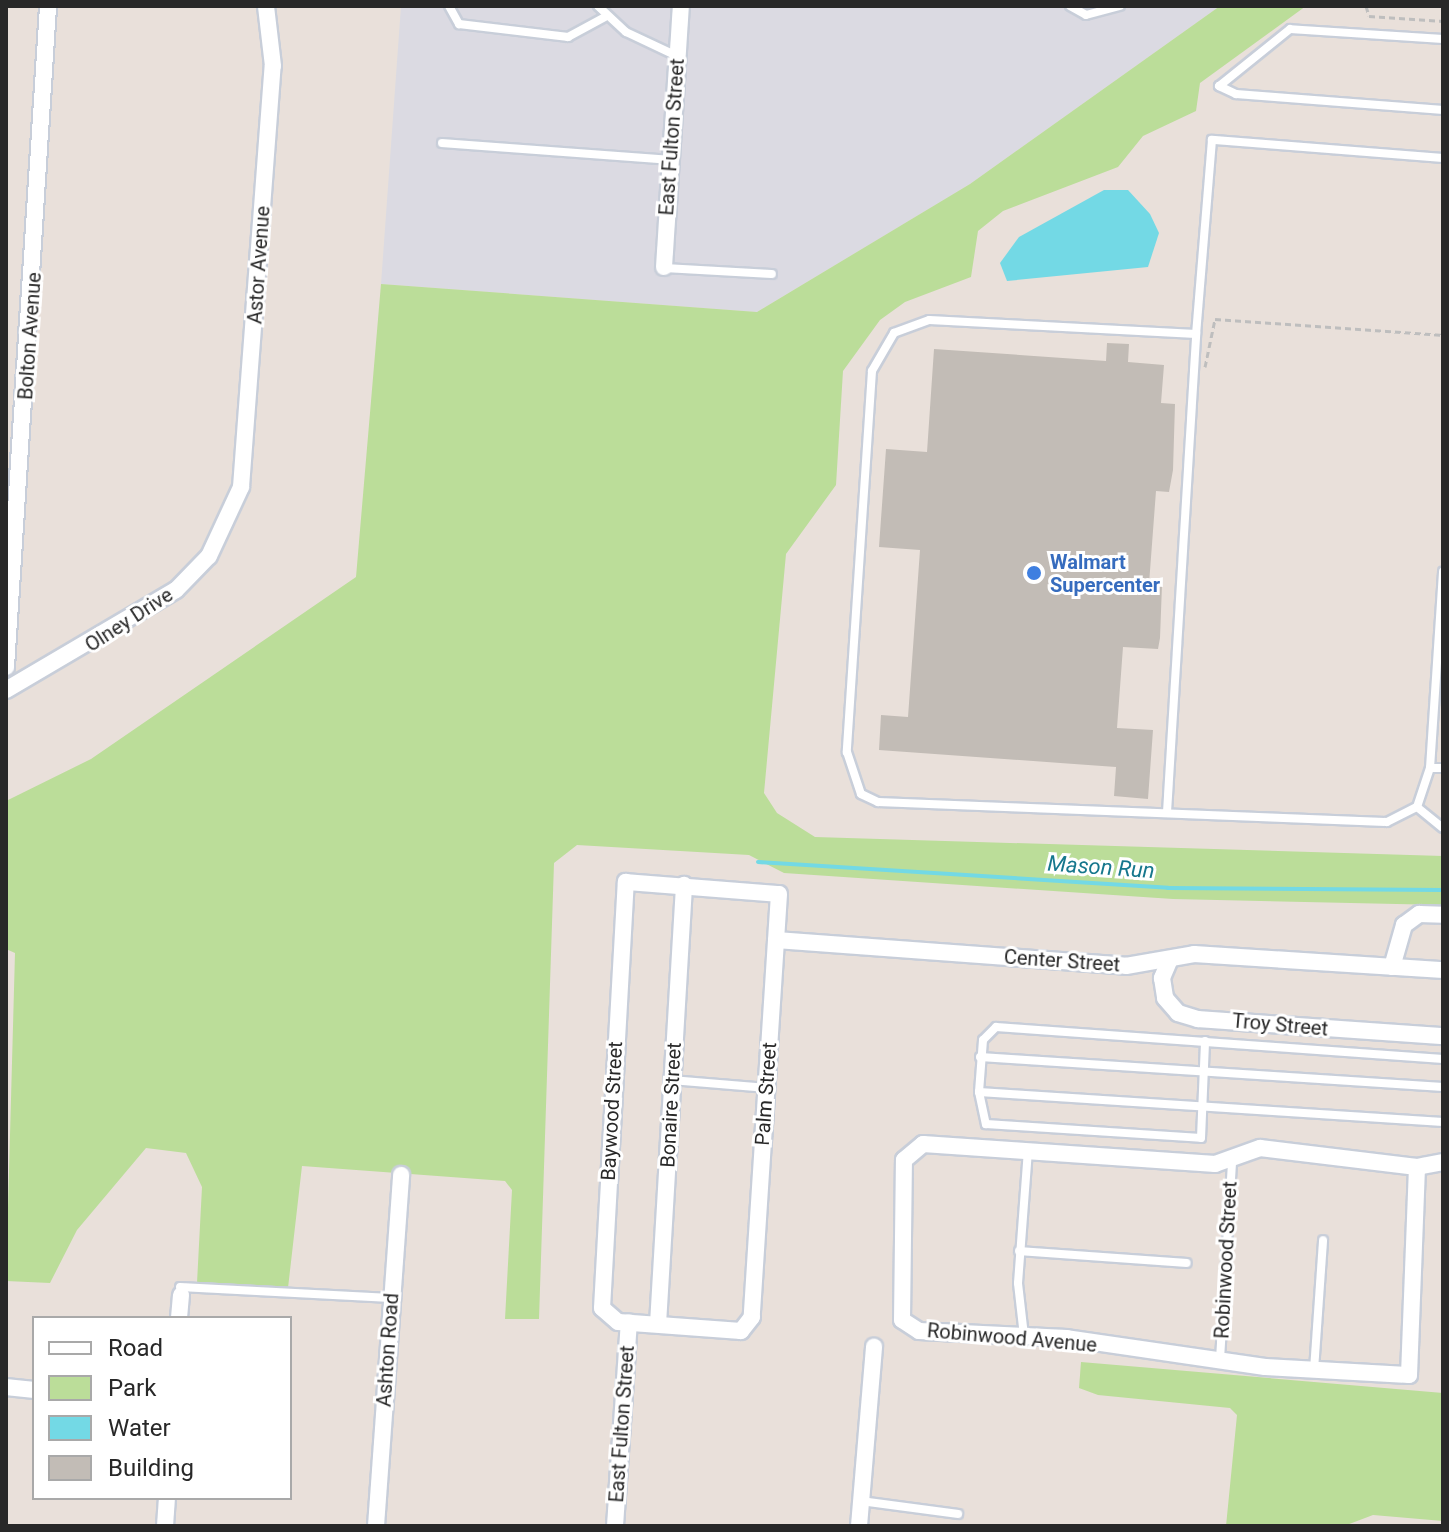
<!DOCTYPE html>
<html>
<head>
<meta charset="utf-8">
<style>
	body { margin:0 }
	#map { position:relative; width:1449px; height:1532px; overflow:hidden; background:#e9e0da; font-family:Roboto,sans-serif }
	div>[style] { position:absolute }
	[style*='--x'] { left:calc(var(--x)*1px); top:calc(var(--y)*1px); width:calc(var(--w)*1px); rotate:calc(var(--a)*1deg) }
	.industrial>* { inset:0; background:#dbdae2 }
	.green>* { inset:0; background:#bd9 }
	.water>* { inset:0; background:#73d9e5 }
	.stream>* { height:4px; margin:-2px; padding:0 2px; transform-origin:2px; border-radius:2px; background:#73d9e5 }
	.building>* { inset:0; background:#c2bcb6 }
	.path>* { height:3px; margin-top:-1.5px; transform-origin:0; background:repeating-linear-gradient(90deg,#bebebe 0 6px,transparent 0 10px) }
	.roads { filter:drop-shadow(2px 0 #c8ced9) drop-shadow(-2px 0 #c8ced9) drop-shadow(0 2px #c8ced9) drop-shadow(0 -2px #c8ced9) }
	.service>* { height:8px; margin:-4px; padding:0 4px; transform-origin:4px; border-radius:4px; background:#fff }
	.minor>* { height:16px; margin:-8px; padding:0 8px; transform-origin:8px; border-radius:8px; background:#fff }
	.dots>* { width:22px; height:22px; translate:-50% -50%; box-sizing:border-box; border:4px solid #fff; border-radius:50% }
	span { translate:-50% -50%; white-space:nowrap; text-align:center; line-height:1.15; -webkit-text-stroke:6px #fff; paint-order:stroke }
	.street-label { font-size:20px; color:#282828 }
	.shop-label { font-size:20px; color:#366cbe; font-weight:700 }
	.left { translate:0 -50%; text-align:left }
	.water-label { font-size:22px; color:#16778d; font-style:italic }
	.frame { position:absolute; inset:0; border:8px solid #282828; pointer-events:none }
	.legend { position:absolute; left:32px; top:1316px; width:260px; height:184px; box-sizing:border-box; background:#fff; border:2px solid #a9a9a9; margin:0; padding:10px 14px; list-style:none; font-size:24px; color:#282828 }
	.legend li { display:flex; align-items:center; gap:16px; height:40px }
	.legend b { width:40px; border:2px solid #a9a9a9 }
</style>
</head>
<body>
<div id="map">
	<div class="industrial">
		<div style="clip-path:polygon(401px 6px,1220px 6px,970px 184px,757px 312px,381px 284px)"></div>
	</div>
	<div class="green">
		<div style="clip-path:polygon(1220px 6px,1306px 6px,1200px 83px,1196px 111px,1143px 136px,1118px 167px,1003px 211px,978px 231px,971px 277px,905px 302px,880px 320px,843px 371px,836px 485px,786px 554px,764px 793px,777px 813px,815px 837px,1443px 856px,1443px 905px,1173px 899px,784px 873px,749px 855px,577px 845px,554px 863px,539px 1319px,505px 1319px,512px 1190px,505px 1181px,302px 1166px,288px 1288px,197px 1283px,202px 1187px,186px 1153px,146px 1148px,77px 1230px,50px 1283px,6px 1281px,15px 953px,6px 949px,6px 801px,91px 759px,356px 577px,381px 284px,757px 312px,970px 184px)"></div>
		<div style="clip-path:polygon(1081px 1362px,1443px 1393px,1443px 1521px,1373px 1515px,1344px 1526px,1226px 1526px,1237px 1415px,1230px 1408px,1098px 1395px,1079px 1388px)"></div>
	</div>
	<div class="water">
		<div style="clip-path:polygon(1104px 190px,1128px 190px,1150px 214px,1159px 233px,1148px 267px,1007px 281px,1000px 263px,1019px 237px)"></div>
	</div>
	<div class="stream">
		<div style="--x:758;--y:862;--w:411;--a:3.6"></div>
		<div style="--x:1168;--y:888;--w:275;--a:0.4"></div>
	</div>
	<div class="building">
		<div style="clip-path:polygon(1107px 343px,1129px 344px,1128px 362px,1164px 365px,1161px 403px,1175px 404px,1173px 470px,1169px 492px,1156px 491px,1149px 584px,1162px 585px,1160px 638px,1158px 649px,1123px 647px,1117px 728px,1153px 730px,1148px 799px,1114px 796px,1116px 767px,879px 750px,881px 715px,908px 717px,920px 550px,879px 547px,886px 449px,927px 452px,934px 349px,1106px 361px)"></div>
	</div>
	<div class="path">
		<div style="--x:1366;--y:6;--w:10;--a:73"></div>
		<div style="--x:1369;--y:16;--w:74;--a:3.9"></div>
		<div style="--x:1205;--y:367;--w:49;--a:-78.2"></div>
		<div style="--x:1215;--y:319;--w:229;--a:4"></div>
	</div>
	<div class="roads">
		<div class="service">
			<div style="--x:449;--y:6;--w:21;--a:61"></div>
			<div style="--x:459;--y:24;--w:110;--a:6.8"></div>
			<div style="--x:568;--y:37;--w:42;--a:-28.4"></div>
			<div style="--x:598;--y:6;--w:38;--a:43"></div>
			<div style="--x:626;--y:32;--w:56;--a:25.2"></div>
			<div style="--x:1070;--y:6;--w:18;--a:29"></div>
			<div style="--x:1086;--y:15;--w:35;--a:-15"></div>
			<div style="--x:1443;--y:39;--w:153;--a:-176.3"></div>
			<div style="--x:1290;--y:29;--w:91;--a:141.2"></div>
			<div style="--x:1219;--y:86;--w:19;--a:25"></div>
			<div style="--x:1236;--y:94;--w:208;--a:4.4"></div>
			<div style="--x:442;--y:143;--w:230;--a:4.2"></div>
			<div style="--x:1443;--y:158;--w:232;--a:-175.5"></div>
			<div style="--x:1212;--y:140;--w:195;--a:94.7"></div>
			<div style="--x:1196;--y:334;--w:267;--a:-177"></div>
			<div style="--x:929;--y:320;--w:37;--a:160"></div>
			<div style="--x:894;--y:333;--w:44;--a:120.1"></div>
			<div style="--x:872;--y:371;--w:382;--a:93.8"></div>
			<div style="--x:847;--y:752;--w:44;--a:71.6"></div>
			<div style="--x:861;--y:794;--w:19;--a:25"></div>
			<div style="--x:878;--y:802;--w:509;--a:2.25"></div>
			<div style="--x:1387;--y:822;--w:34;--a:-27"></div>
			<div style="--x:1417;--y:807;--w:41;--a:-71.6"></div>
			<div style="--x:1430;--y:768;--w:13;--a:0"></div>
			<div style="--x:664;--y:268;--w:108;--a:3.2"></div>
			<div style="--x:1430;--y:768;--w:197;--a:-86.2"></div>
			<div style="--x:1417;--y:807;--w:33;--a:39"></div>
			<div style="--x:1167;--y:812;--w:479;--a:-86.5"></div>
			<div style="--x:980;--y:1057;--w:464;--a:3.7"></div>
			<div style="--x:1443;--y:1059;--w:448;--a:-175.9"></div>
			<div style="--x:996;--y:1027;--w:18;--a:135"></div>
			<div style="--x:983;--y:1040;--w:52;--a:94.4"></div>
			<div style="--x:979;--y:1092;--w:465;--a:3.7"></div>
			<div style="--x:672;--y:1080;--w:95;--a:4.8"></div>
			<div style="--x:979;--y:1092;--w:33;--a:78"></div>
			<div style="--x:986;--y:1124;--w:215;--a:3.7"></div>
			<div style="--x:1201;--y:1138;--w:97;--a:-87.6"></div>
			<div style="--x:1019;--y:1251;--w:168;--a:4.1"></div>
			<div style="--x:180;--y:1287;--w:211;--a:3"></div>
			<div style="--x:1024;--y:1336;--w:53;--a:-96.5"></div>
			<div style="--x:1018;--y:1283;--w:133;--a:-85.7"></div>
			<div style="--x:1220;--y:1359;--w:199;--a:-86.5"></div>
			<div style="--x:1314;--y:1370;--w:130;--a:-86"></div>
			<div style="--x:861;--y:1501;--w:98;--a:7.6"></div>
		</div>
		<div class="minor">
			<div style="--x:664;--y:267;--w:262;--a:-86.3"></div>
			<div style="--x:6;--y:667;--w:662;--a:-86.36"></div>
			<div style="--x:6;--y:690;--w:197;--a:-30.5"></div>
			<div style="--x:176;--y:590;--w:47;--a:-45.9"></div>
			<div style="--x:209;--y:556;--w:76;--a:-65.1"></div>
			<div style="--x:241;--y:487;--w:422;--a:-85.7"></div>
			<div style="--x:273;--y:66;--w:60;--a:-96.7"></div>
			<div style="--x:626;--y:882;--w:153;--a:4.5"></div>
			<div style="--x:779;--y:894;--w:424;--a:93.7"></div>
			<div style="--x:752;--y:1317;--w:18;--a:128"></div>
			<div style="--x:741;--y:1331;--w:123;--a:-175.8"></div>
			<div style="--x:618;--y:1322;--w:21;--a:-139"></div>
			<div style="--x:602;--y:1308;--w:427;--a:-86.8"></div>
			<div style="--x:776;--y:940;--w:351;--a:4.2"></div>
			<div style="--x:1126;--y:966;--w:69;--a:-10"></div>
			<div style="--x:1194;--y:954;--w:250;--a:3.7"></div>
			<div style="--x:1170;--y:959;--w:21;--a:113"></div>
			<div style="--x:1162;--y:978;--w:20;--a:81"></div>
			<div style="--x:1165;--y:998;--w:20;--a:49"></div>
			<div style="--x:1178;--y:1013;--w:21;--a:17"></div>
			<div style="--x:1198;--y:1019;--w:246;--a:4"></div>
			<div style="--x:1392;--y:967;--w:44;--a:-74.1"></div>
			<div style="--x:1404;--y:925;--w:19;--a:-36"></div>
			<div style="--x:1419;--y:914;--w:24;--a:2"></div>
			<div style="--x:1417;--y:1167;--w:208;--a:92.2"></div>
			<div style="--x:1409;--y:1375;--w:144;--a:-176.8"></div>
			<div style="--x:1265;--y:1367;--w:200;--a:-171.7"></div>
			<div style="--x:1067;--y:1338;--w:148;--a:-177.3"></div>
			<div style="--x:919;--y:1331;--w:20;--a:-147"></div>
			<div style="--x:902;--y:1320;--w:160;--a:-89.3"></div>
			<div style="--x:904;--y:1160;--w:25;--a:-40"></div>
			<div style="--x:923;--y:1144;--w:293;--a:3.9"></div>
			<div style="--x:1215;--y:1164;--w:48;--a:-19.6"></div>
			<div style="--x:1260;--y:1148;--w:158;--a:6.9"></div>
			<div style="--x:1417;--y:1167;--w:26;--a:-11"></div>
			<div style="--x:179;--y:1318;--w:23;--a:-85"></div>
			<div style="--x:658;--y:1324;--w:440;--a:-86.6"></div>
			<div style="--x:6;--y:1387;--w:28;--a:6"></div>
			<div style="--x:165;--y:1526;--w:28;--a:-86"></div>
			<div style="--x:376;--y:1526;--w:352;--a:-85.9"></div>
			<div style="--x:615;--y:1526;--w:204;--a:-86.1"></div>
			<div style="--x:859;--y:1526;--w:180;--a:-85.2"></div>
		</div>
	</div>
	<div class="dots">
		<div style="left:1034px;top:573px;background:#3f7fe0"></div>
	</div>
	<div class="street-label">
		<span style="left:672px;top:137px;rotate:-86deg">East Fulton Street</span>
		<span style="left:259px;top:265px;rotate:-86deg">Astor Avenue</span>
		<span style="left:30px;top:336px;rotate:-86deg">Bolton Avenue</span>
		<span style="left:129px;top:620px;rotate:-33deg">Olney Drive</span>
		<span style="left:1062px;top:961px;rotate:4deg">Center Street</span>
		<span style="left:1280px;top:1025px;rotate:5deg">Troy Street</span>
		<span style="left:766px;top:1094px;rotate:-86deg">Palm Street</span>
		<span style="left:671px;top:1105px;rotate:-87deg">Bonaire Street</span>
		<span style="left:612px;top:1111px;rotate:-87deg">Baywood Street</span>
		<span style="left:1226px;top:1260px;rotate:-87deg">Robinwood Street</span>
		<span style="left:1012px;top:1338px;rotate:5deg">Robinwood Avenue</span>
		<span style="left:388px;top:1350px;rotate:-86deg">Ashton Road</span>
		<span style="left:622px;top:1424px;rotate:-86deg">East Fulton Street</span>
	</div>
	<div class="shop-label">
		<span class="left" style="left:1050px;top:574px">Walmart<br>Supercenter</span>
	</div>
	<div class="water-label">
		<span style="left:1101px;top:867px;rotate:4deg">Mason Run</span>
	</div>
	<div class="frame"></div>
	<ul class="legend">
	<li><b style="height:10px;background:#fff"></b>Road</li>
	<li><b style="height:22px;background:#bd9"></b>Park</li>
	<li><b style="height:22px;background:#73d9e5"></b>Water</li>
	<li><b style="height:22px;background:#c2bcb6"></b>Building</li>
	</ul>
</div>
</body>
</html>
